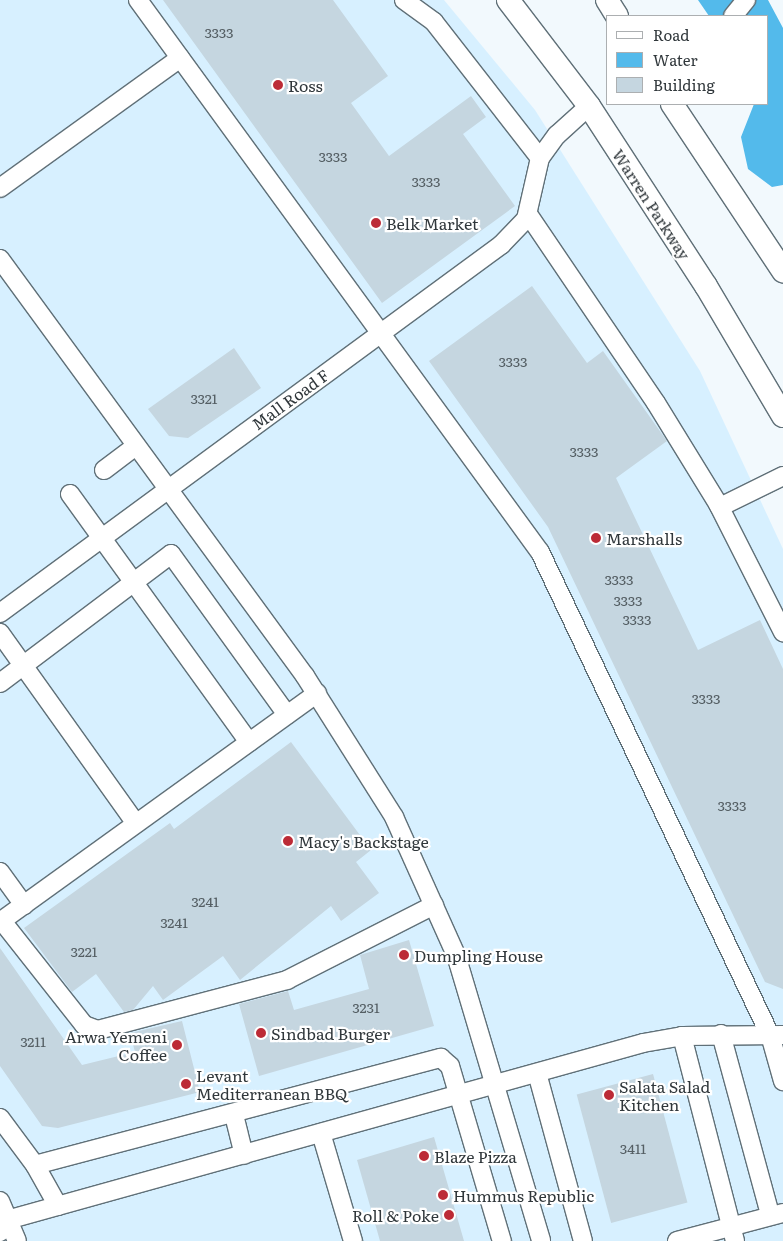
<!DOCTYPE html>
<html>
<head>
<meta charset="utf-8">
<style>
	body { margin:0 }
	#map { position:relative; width:783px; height:1241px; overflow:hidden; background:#f2f9fd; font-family:Literata,serif }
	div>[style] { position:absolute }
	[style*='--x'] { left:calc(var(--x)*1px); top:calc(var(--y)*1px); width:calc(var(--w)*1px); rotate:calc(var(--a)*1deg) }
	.built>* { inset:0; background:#d7f0ff }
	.water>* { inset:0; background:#53baeb }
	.building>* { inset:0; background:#c5d6e0; transform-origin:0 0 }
	.roads { filter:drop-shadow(1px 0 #607078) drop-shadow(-1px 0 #607078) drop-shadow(0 1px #607078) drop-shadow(0 -1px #607078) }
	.minor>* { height:18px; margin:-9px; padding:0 9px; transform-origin:9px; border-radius:9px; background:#fff }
	.major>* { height:22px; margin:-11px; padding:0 11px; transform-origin:11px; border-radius:11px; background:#fff }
	.dots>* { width:14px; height:14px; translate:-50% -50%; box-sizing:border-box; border:2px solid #fff; border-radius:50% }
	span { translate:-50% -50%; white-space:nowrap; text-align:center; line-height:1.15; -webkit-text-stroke:4.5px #fff; paint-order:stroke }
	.number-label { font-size:14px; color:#555f64 }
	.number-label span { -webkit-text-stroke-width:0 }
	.poi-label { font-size:16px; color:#30373b }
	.left { translate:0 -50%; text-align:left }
	.right { translate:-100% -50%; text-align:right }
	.street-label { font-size:16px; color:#30373b }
	.legend { position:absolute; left:606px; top:15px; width:162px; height:90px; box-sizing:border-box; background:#fff; border:1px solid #acafb1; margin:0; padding:6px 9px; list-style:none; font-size:15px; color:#30373b }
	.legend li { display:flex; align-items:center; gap:10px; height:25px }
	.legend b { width:25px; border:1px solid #acafb1 }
</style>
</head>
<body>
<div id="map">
	<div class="built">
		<div style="clip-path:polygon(0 0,444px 0,535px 110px,700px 371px,783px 549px,783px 1241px,0 1241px)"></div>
	</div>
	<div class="water">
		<div style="clip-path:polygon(698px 0,768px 0,783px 28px,783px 185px,772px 187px,748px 169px,741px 137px,754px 104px,767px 104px,767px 16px,709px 16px)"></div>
	</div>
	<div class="building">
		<div style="clip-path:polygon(163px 0,333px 0,388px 76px,351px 103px,389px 156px,471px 96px,486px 117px,463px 134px,515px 206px,382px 303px)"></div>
		<div style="clip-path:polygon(532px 286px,587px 363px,603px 351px,667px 441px,616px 478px,698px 650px,760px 620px,783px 669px,783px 989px,765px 982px,548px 527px,429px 361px)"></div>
		<div style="clip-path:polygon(234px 348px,261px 388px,188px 438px,169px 436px,148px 409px)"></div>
		<div style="clip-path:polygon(291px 742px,371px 850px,356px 862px,379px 893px,341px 921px,331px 906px,240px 980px,223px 956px,163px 1000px,153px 986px,133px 1010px,124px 1012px,96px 974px,72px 992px,24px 928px,170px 823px,174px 829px)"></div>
		<div style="clip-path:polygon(409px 940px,434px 1026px,259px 1076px,239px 1004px,288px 991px,294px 1010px,369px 989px,360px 955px)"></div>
		<div style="clip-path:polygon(0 948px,82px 1065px,135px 1052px,130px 1033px,182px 1021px,200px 1092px,58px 1128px,42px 1126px,0 1066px)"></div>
		<div style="left:653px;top:1074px;width:133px;height:79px;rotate:75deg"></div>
		<div style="clip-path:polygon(434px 1137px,464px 1241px,380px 1241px,357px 1160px)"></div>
	</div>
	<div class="roads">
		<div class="minor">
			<div style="--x:138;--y:0;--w:683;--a:53.94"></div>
			<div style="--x:540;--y:552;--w:535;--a:64.54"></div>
			<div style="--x:770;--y:1035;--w:48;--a:74.2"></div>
			<div style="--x:404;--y:0;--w:37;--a:36"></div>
			<div style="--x:434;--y:22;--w:172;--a:52.1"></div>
			<div style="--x:733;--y:16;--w:21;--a:-51"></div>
			<div style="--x:0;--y:188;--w:222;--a:-35.8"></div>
			<div style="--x:528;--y:214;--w:228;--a:55.9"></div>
			<div style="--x:656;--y:403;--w:122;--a:58.4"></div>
			<div style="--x:720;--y:507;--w:70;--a:-26.2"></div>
			<div style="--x:0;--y:259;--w:517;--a:53.82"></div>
			<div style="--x:305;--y:676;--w:167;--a:57.7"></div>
			<div style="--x:394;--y:817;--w:151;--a:65.8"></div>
			<div style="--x:456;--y:955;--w:298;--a:73.4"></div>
			<div style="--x:104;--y:470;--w:40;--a:-37"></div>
			<div style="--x:70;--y:494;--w:306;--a:54.2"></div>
			<div style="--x:718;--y:504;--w:144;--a:63.1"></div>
			<div style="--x:0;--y:613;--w:622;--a:-36.3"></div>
			<div style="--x:501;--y:245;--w:36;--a:-46"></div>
			<div style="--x:526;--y:219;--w:63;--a:-77.1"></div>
			<div style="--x:540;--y:158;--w:29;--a:-54"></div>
			<div style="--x:557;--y:135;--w:43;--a:-42.2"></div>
			<div style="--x:0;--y:633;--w:234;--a:54.5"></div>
			<div style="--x:0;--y:683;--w:214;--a:-37"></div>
			<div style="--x:171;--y:554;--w:198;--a:54.2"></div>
			<div style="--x:0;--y:872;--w:41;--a:54"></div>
			<div style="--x:2;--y:921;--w:132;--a:51.7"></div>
			<div style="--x:84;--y:1025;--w:15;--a:20"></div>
			<div style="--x:98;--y:1030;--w:196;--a:-14.8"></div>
			<div style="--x:287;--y:980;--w:165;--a:-27"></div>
			<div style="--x:0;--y:922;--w:391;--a:-35.8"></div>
			<div style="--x:721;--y:1034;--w:187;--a:74.8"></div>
			<div style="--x:682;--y:1036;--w:212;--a:75.5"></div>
			<div style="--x:537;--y:1073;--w:174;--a:74.7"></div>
			<div style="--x:234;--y:1115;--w:41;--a:76"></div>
			<div style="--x:0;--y:1118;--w:59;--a:53.3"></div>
			<div style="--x:35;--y:1165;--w:420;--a:-14.8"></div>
			<div style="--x:441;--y:1058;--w:12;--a:42"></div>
			<div style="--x:450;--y:1066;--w:183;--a:73.5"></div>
			<div style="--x:321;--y:1133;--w:113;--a:73.5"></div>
			<div style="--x:35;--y:1165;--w:47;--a:60.7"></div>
			<div style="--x:0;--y:1201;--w:43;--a:67"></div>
			<div style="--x:0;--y:1232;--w:14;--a:-60"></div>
			<div style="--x:7;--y:1220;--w:660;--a:-15.55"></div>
			<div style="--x:643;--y:1043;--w:40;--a:-10"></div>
			<div style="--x:682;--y:1036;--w:101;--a:-0.6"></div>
			<div style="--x:677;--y:1241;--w:110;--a:-14.8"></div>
		</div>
		<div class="major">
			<div style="--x:508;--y:0;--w:133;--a:52.6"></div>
			<div style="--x:589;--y:106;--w:215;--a:57"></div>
			<div style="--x:706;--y:286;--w:151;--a:59.4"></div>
			<div style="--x:607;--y:0;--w:19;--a:58"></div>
			<div style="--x:672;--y:104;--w:201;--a:56.4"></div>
		</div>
	</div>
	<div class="dots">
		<div style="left:278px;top:85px;background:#bc2b36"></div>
		<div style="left:376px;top:223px;background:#bc2b36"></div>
		<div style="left:596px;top:538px;background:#bc2b36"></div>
		<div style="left:288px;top:841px;background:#bc2b36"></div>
		<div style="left:404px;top:955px;background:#bc2b36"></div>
		<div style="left:261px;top:1033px;background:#bc2b36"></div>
		<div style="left:177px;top:1045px;background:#bc2b36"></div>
		<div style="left:186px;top:1084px;background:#bc2b36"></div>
		<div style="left:609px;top:1095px;background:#bc2b36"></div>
		<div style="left:424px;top:1156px;background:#bc2b36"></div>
		<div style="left:443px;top:1195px;background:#bc2b36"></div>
		<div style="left:449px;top:1215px;background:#bc2b36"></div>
	</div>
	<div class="number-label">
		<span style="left:219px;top:32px">3333</span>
		<span style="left:333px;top:156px">3333</span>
		<span style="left:426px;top:181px">3333</span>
		<span style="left:513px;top:361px">3333</span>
		<span style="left:204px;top:398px">3321</span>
		<span style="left:584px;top:451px">3333</span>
		<span style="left:619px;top:579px">3333</span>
		<span style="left:628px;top:600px">3333</span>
		<span style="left:637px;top:619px">3333</span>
		<span style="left:706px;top:698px">3333</span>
		<span style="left:732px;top:805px">3333</span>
		<span style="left:205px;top:901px">3241</span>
		<span style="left:174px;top:922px">3241</span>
		<span style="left:84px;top:951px">3221</span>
		<span style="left:366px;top:1007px">3231</span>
		<span style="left:33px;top:1041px">3211</span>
		<span style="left:633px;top:1148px">3411</span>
	</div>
	<div class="poi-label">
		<span class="left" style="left:288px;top:85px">Ross</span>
		<span class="left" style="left:386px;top:223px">Belk Market</span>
		<span class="left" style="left:606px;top:538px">Marshalls</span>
		<span class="left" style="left:298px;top:841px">Macy's Backstage</span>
		<span class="left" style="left:414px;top:955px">Dumpling House</span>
		<span class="left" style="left:271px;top:1033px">Sindbad Burger</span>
		<span class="right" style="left:167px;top:1045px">Arwa Yemeni<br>Coffee</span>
		<span class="left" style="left:196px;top:1084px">Levant<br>Mediterranean BBQ</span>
		<span class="left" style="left:619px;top:1095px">Salata Salad<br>Kitchen</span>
		<span class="left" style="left:434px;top:1156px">Blaze Pizza</span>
		<span class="left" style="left:453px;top:1195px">Hummus Republic</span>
		<span class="right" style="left:439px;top:1215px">Roll &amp; Poke</span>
	</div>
	<div class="street-label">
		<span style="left:652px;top:204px;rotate:57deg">Warren Parkway</span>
		<span style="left:290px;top:399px;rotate:-36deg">Mall Road F</span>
	</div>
	<ul class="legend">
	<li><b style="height:6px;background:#fff"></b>Road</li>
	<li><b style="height:14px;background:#53baeb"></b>Water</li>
	<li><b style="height:14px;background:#c5d6e0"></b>Building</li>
	</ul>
</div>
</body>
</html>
